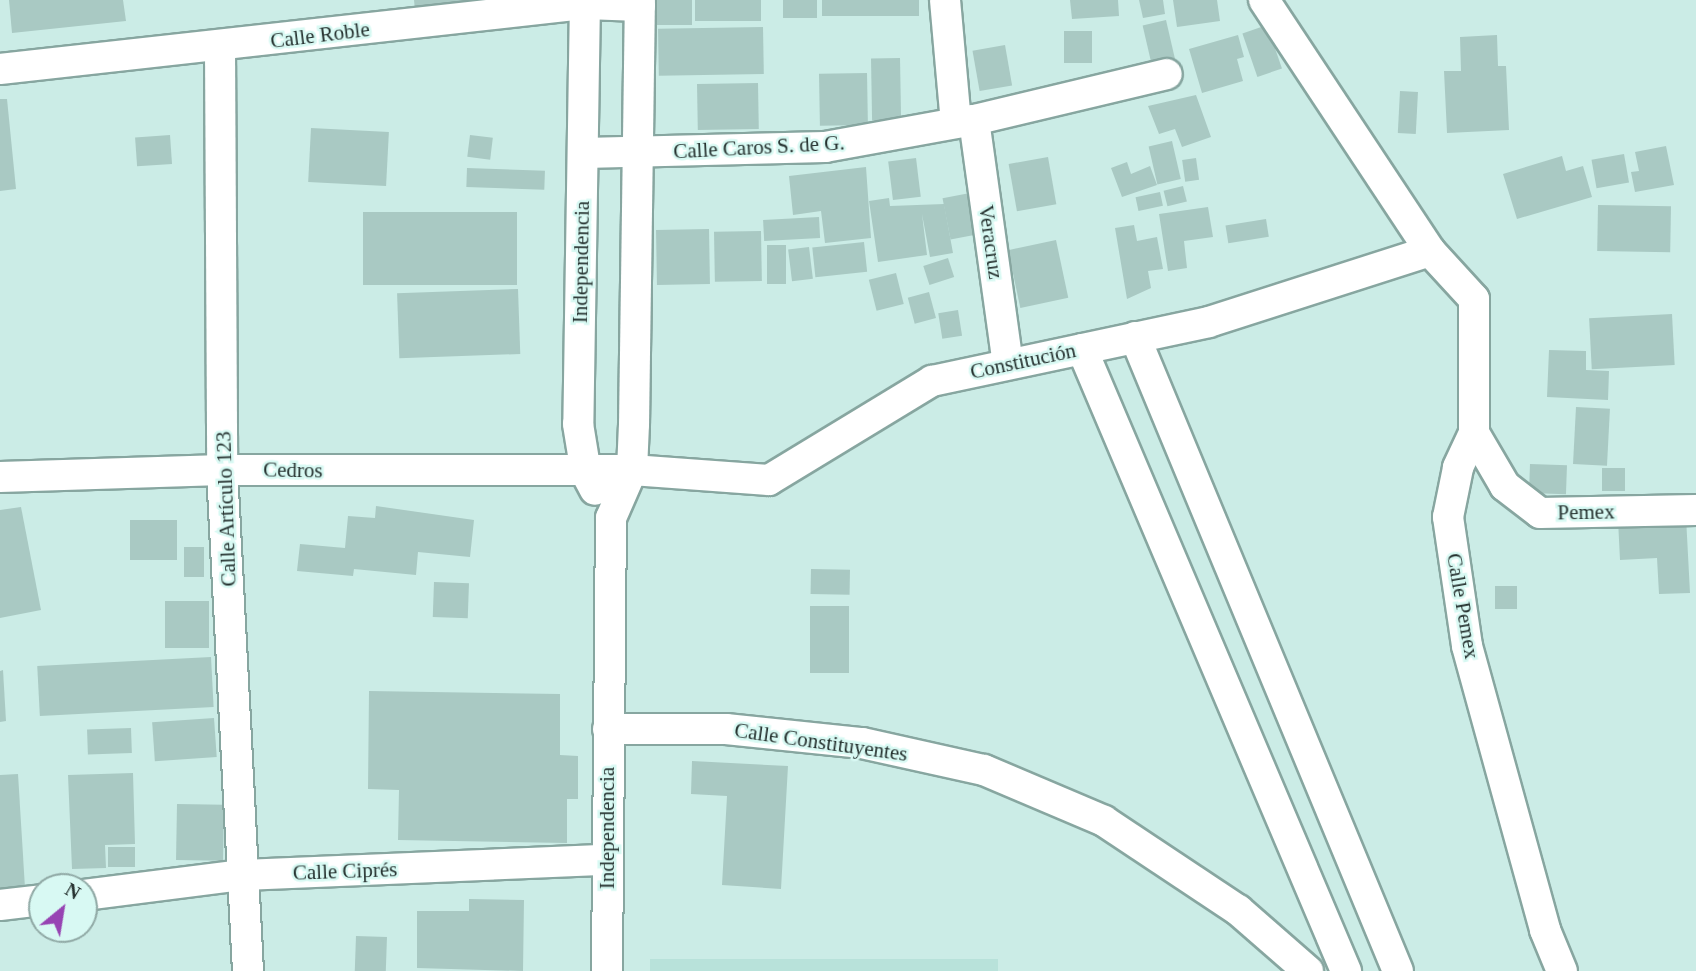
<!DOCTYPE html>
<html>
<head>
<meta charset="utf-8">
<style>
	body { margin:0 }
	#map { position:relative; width:1696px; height:971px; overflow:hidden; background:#cbece6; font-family:Georgia,serif }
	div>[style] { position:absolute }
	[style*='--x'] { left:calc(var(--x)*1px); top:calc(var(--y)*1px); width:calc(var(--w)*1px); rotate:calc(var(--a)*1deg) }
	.built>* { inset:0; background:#b8e2da; transform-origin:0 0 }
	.building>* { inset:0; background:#a9c9c3; transform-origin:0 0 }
	.roads { filter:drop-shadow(2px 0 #87a6a0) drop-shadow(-2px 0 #87a6a0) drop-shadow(0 2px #87a6a0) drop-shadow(0 -2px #87a6a0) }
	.street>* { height:30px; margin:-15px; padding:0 15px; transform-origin:15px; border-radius:15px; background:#fff }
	span { translate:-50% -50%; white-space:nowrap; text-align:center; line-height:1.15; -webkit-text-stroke:5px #d8f9f3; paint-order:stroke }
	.street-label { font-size:21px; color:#25312f }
	.north { position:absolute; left:28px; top:873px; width:70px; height:70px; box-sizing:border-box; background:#d8f9f3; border:2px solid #90a9a5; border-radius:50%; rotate:30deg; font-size:19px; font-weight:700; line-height:28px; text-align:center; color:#25312f }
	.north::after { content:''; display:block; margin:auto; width:24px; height:32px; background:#9744b3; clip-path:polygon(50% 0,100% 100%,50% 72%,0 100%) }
</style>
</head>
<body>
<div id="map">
	<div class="built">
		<div style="left:650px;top:959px;width:348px;height:12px"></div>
	</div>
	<div class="building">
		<div style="clip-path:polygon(9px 0,123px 0,126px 21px,12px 33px)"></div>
		<div style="clip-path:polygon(414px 0,516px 0,415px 10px)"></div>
		<div style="left:657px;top:0;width:35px;height:25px"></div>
		<div style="left:695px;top:0;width:66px;height:21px"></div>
		<div style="left:783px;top:0;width:34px;height:18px"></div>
		<div style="left:822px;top:0;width:97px;height:16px"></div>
		<div style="clip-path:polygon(1070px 0,1118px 0,1119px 16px,1072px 19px)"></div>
		<div style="clip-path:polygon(1139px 0,1163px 0,1165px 14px,1143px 18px)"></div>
		<div style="clip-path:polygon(1173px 0,1217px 0,1220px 21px,1177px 27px)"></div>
		<div style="left:1166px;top:20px;width:40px;height:24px;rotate:77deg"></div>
		<div style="left:1267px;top:25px;width:46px;height:26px;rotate:71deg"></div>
		<div style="left:763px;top:27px;width:47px;height:105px;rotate:89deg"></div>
		<div style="left:1064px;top:31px;width:28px;height:32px"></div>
		<div style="clip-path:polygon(1238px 35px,1244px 57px,1237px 59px,1243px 81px,1202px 93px,1189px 49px)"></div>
		<div style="clip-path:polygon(1497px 35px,1498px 66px,1506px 66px,1509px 130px,1447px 133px,1444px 71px,1461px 71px,1460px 37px)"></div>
		<div style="left:1005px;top:45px;width:41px;height:33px;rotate:80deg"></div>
		<div style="left:900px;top:58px;width:62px;height:29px;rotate:89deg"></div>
		<div style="left:867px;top:73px;width:52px;height:48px;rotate:89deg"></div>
		<div style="left:758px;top:83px;width:46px;height:61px;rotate:89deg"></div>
		<div style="left:1400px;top:91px;width:18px;height:42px;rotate:3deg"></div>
		<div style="clip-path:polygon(1196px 95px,1211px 137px,1182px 147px,1175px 129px,1159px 134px,1148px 106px)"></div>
		<div style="clip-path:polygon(0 99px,7px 99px,16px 189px,0 191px)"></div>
		<div style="left:311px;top:128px;width:78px;height:54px;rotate:3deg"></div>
		<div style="left:170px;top:135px;width:29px;height:35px;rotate:86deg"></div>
		<div style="left:470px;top:135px;width:23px;height:22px;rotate:7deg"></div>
		<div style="left:1172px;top:141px;width:39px;height:24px;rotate:77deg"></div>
		<div style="clip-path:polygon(1666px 146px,1674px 185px,1635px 192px,1631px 172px,1639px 171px,1635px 152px)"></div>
		<div style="left:1624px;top:154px;width:29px;height:33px;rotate:80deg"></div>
		<div style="clip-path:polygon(1562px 156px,1566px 171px,1583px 166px,1592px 197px,1517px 219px,1503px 174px)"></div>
		<div style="left:1048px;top:157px;width:48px;height:40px;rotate:80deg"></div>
		<div style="left:916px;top:158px;width:39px;height:28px;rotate:83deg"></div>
		<div style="left:1196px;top:158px;width:22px;height:14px;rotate:82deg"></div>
		<div style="clip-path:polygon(1127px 162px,1131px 174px,1150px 166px,1157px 185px,1122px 197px,1111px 168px)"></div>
		<div style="clip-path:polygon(866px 167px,871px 238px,825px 243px,821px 211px,793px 215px,789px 176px)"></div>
		<div style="left:467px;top:168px;width:78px;height:19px;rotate:2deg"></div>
		<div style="left:1183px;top:186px;width:16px;height:20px;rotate:76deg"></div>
		<div style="left:1160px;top:192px;width:14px;height:25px;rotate:78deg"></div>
		<div style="left:970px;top:193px;width:42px;height:28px;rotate:79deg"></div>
		<div style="clip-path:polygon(889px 198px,890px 206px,944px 204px,953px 253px,930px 257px,922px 214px,927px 255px,878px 262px,869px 201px)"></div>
		<div style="left:1598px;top:205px;width:73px;height:46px;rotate:1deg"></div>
		<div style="clip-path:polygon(1208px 207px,1213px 237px,1184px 241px,1187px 268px,1168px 271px,1159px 214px)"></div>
		<div style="left:363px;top:212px;width:154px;height:73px"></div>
		<div style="left:819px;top:217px;width:21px;height:56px;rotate:87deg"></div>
		<div style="left:1266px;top:219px;width:18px;height:41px;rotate:81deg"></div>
		<div style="clip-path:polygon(1134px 225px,1137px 241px,1157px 237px,1163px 269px,1148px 271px,1151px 288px,1127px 299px,1115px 228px)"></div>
		<div style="left:709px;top:229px;width:55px;height:53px;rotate:89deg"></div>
		<div style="left:761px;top:231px;width:50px;height:47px;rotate:89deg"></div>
		<div style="left:1056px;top:240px;width:59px;height:49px;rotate:78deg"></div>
		<div style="left:864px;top:242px;width:30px;height:52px;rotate:84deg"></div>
		<div style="left:767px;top:245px;width:19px;height:39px"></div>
		<div style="left:809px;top:247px;width:32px;height:21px;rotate:83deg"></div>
		<div style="left:948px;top:258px;width:20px;height:26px;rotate:72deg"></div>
		<div style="left:896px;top:273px;width:32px;height:28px;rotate:76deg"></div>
		<div style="left:518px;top:289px;width:65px;height:121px;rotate:88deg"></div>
		<div style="left:929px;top:292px;width:27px;height:22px;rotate:75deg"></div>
		<div style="left:958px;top:310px;width:26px;height:20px;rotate:81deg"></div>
		<div style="left:1672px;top:314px;width:51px;height:83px;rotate:87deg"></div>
		<div style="clip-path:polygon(1549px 350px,1586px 351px,1586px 370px,1609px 371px,1608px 400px,1547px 397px)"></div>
		<div style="left:1576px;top:407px;width:34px;height:57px;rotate:3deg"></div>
		<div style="left:1530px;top:464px;width:37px;height:29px;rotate:2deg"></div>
		<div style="left:1602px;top:468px;width:23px;height:23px"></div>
		<div style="clip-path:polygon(376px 506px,474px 520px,470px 557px,418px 552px,416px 575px,354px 569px,353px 576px,297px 571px,300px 544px,345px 548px,348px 516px,375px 518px)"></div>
		<div style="clip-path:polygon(21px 507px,41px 610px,0 618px,0 510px)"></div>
		<div style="clip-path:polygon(1686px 517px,1690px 593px,1659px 594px,1657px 558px,1620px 560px,1618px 520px)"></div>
		<div style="left:130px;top:520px;width:47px;height:40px"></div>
		<div style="left:184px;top:547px;width:20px;height:30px"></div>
		<div style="left:811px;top:569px;width:39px;height:25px;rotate:1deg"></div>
		<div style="left:434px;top:582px;width:35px;height:35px;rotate:2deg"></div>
		<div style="left:1495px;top:586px;width:22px;height:23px"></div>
		<div style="left:165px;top:601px;width:44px;height:47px"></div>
		<div style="left:810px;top:606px;width:39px;height:67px"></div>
		<div style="left:211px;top:657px;width:50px;height:174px;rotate:87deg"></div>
		<div style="clip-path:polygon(3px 670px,6px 721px,0 722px,0 671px)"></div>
		<div style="clip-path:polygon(369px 691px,560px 694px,560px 755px,578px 756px,578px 799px,567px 799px,567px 843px,398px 840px,399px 790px,368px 789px)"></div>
		<div style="left:214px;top:718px;width:39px;height:62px;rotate:86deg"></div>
		<div style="left:131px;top:728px;width:25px;height:44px;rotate:88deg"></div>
		<div style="clip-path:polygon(692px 761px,788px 766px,781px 889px,722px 885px,727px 796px,691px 794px)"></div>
		<div style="clip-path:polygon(133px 773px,135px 844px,105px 845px,106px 868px,72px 869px,68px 775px)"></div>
		<div style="clip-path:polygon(18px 774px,25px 888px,0 889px,0 775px)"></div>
		<div style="left:177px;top:804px;width:47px;height:56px;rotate:1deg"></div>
		<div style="left:108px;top:847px;width:27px;height:20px"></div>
		<div style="clip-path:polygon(469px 899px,524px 900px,523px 971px,417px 968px,417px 911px,469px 911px)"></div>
		<div style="left:356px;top:936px;width:31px;height:35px;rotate:2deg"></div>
	</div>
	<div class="roads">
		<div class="street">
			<div style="--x:585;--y:0;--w:424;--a:90.9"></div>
			<div style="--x:578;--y:424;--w:50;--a:80.7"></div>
			<div style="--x:586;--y:473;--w:19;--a:62"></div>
			<div style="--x:945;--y:0;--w:123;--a:84.9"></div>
			<div style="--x:1264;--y:0;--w:301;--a:56.5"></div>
			<div style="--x:1430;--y:251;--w:65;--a:47.5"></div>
			<div style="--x:1474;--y:299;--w:134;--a:90"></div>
			<div style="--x:1474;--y:433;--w:38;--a:115"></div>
			<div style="--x:1458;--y:468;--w:50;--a:101.5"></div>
			<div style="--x:1448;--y:517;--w:130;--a:81.6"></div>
			<div style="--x:1467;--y:646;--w:295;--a:74.6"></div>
			<div style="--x:1545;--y:930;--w:44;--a:67.5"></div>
			<div style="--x:220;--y:47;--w:423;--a:89.7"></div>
			<div style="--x:222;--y:470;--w:502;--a:87.03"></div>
			<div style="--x:0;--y:69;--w:589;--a:-6.34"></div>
			<div style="--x:585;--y:4;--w:55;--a:2.1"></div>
			<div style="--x:974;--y:120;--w:246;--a:82.1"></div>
			<div style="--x:584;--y:153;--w:241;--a:-1.4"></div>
			<div style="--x:825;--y:147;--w:151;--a:-10.3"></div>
			<div style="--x:974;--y:120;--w:198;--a:-13.4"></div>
			<div style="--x:1135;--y:337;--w:686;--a:67.47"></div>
			<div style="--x:1082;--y:349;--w:676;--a:67"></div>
			<div style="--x:1474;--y:433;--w:61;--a:59.7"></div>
			<div style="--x:1505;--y:486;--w:44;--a:37.6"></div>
			<div style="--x:1540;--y:513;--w:156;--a:-1.1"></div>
			<div style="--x:0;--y:477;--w:222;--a:-1.8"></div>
			<div style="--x:222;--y:470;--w:410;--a:0"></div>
			<div style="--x:632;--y:470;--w:137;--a:4.2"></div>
			<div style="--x:769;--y:480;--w:191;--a:-31.3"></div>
			<div style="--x:932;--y:381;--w:283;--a:-12"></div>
			<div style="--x:1209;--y:322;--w:232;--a:-17.8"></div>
			<div style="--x:608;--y:729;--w:118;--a:0"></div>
			<div style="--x:726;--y:729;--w:137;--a:5.9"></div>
			<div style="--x:862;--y:743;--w:125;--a:12.5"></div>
			<div style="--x:984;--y:770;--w:130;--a:23"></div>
			<div style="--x:1104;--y:821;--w:161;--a:33.6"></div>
			<div style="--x:1238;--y:910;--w:93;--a:41.1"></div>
			<div style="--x:84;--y:895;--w:160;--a:-7.2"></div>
			<div style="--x:243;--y:875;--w:363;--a:-2.4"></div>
			<div style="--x:0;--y:905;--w:42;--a:-6.8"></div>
			<div style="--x:607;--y:971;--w:453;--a:-89.5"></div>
			<div style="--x:611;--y:518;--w:52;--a:-66.4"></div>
			<div style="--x:632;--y:470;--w:45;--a:-87.5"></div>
			<div style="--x:634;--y:425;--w:425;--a:-89.2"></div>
		</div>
	</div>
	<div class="street-label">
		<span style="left:320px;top:35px;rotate:-7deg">Calle Roble</span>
		<span style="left:759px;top:147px;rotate:-3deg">Calle Caros S. de G.</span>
		<span style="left:991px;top:242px;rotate:82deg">Veracruz</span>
		<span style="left:581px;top:262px;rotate:-89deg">Independencia</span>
		<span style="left:1023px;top:361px;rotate:-12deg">Constitución</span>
		<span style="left:293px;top:470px;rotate:1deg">Cedros</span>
		<span style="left:226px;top:509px;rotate:-92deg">Calle Artículo 123</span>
		<span style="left:1586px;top:512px;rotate:-1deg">Pemex</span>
		<span style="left:1463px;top:606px;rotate:80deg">Calle Pemex</span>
		<span style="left:821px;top:742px;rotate:8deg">Calle Constituyentes</span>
		<span style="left:607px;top:828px;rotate:-90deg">Independencia</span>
		<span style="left:345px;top:871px;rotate:-2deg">Calle Ciprés</span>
	</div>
	<div class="north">N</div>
</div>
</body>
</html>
